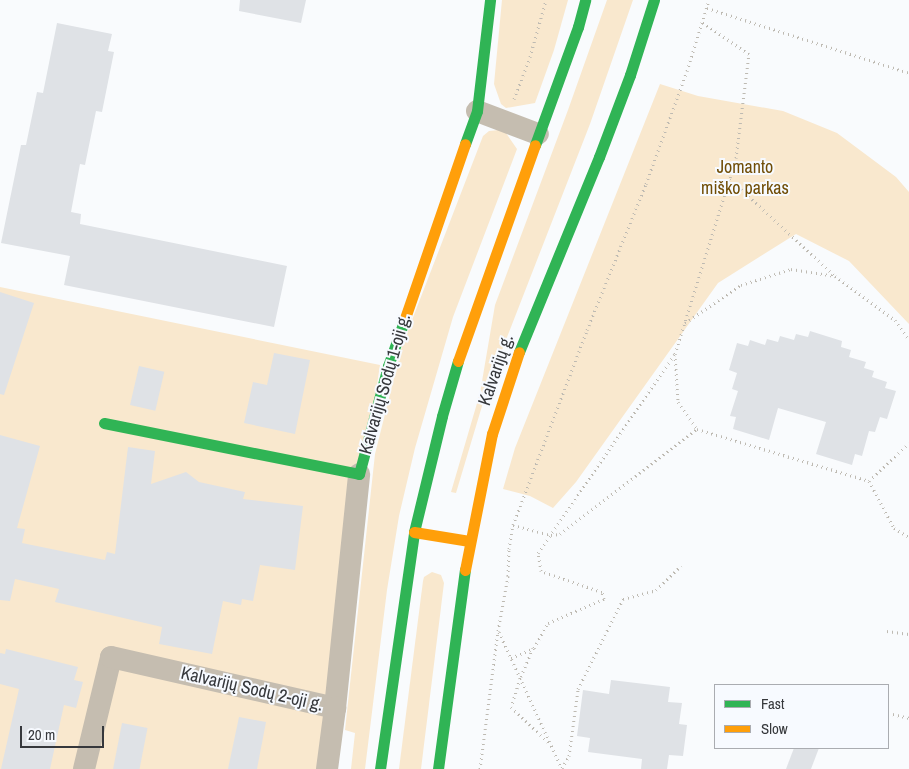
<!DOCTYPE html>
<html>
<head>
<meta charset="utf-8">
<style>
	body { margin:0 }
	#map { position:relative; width:909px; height:769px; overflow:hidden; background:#f9fbfd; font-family:"Archivo Narrow",sans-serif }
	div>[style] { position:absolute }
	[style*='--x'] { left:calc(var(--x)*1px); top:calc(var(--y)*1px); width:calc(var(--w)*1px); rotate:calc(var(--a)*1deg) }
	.green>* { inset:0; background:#f9e8ce }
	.building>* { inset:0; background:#dfe2e6; transform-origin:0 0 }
	.path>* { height:3px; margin-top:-1.5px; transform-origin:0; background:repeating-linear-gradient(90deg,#bebab2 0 1px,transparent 0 5px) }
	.street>* { height:22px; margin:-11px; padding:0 11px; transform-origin:11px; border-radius:11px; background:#c5bdb0 }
	.fast>* { height:11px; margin:-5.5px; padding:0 5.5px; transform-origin:5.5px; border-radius:5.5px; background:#30b455 }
	.slow>* { height:11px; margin:-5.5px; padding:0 5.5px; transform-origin:5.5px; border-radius:5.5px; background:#ff9f0a }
	span { translate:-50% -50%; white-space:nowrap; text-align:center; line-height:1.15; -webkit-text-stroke:4px #f7faff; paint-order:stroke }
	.park-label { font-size:18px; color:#704d06 }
	.street-label { font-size:18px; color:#36383c }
	.legend { position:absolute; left:714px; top:684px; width:175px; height:65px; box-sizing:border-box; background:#f7faff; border:1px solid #aaacb1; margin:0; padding:6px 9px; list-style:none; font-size:15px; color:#36383c }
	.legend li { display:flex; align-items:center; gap:10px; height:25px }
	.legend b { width:25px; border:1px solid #aaacb1 }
	.scale { position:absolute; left:20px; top:726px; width:84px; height:22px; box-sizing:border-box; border:2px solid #36383c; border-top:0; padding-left:6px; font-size:15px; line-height:18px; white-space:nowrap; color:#36383c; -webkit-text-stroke:4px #f7faff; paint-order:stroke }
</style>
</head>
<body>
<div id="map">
	<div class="green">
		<div style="clip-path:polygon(502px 0,568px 0,554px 50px,535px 103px,506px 108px,501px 104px,494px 84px)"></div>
		<div style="clip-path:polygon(607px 0,633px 0,590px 124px,488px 386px,456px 493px,451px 492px,480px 393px,495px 305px,568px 110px)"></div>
		<div style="clip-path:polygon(660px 84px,698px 96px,783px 111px,837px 133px,896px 177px,909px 192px,909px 324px,849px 261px,796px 234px,718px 283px,576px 482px,553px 508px,530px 496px,503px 489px,515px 448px)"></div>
		<div style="clip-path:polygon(499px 130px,506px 133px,517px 149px,453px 317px,415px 448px,399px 516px,387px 590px,365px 769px,351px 769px,355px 733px,345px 730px,375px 454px,402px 346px,483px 136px,489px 131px)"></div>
		<div style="clip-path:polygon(0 287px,380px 365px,318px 769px,0 769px)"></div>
		<div style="clip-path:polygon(432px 572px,441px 575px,444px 583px,421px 769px,399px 769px,423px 581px,424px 577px)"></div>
	</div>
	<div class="building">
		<div style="clip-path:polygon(240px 0,306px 0,301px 23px,239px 11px)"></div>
		<div style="clip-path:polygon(57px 23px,112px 34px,108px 51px,114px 52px,102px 112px,96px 111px,85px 165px,80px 164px,71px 212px,81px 214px,80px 224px,287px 266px,274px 327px,64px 285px,70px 256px,1px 243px,21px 145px,26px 145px,37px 92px,43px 93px)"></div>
		<div style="clip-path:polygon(0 292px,34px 303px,4px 395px,0 394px)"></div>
		<div style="clip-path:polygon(810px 331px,842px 341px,841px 347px,851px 350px,849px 357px,866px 362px,864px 368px,874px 371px,872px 377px,887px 382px,885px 388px,896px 391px,887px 419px,880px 417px,875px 432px,869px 431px,862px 456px,855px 454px,852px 465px,816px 454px,826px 422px,778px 408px,769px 440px,733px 429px,736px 417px,730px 416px,738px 391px,732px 389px,737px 373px,729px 370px,737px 343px,748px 346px,750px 340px,765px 345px,767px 339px,778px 342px,780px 336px,794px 340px,796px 334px,808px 337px)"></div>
		<div style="clip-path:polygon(274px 353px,310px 360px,295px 434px,244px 423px,253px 382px,267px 385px)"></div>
		<div style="left:139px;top:366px;width:26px;height:40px;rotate:13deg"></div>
		<div style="clip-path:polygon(0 435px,40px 446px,17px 528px,25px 529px,22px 543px,105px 560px,107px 552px,115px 554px,128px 447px,155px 451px,151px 484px,186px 472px,199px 482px,245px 492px,243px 499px,303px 506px,295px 570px,260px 565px,253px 601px,242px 599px,241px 605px,223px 601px,212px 654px,159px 644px,162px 627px,55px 602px,59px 589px,15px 579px,10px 601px,0 600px)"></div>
		<div style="clip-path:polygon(6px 649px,78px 667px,74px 680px,83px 682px,76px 708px,64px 705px,50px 769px,1px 769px,19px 689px,0 684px,0 653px,5px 654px)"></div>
		<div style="clip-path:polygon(611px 680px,670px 687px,668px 702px,682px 703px,679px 724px,687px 725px,683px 756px,669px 755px,667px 769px,641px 769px,642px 759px,588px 752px,590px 738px,577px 736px,583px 690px,609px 694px)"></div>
		<div style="clip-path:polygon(239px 717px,266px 722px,257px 769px,228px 769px)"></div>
		<div style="left:122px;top:723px;width:26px;height:47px;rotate:11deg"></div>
		<div style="clip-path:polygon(794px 748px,819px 748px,811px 769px,786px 769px)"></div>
	</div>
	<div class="path">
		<div style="--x:707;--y:8;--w:212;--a:17.8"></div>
		<div style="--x:514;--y:99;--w:45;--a:-69.1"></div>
		<div style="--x:530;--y:57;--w:59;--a:-74.3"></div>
		<div style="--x:730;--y:179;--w:142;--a:42.7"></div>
		<div style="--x:685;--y:323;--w:68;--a:-34.2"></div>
		<div style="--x:741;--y:285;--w:52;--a:-17.7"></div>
		<div style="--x:791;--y:269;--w:45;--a:9"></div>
		<div style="--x:835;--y:276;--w:74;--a:36.3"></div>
		<div style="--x:895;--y:320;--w:24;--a:55"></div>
		<div style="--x:675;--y:354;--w:48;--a:86.4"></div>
		<div style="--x:678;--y:402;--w:33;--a:55"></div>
		<div style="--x:869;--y:481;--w:53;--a:62"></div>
		<div style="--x:894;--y:528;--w:17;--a:31"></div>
		<div style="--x:513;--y:525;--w:39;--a:15"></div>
		<div style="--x:551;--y:535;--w:9;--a:-6"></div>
		<div style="--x:560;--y:534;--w:173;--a:-37.5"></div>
		<div style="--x:697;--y:429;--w:180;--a:16.8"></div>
		<div style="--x:869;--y:481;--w:55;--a:-43.5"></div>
		<div style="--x:887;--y:631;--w:22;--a:8"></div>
		<div style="--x:499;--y:632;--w:149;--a:65.3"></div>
		<div style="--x:533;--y:648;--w:33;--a:113"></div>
		<div style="--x:520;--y:678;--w:30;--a:107"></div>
		<div style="--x:511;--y:707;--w:54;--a:43.5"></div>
		<div style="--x:511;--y:658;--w:25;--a:-23"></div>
		<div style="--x:534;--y:648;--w:29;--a:-61"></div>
		<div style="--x:548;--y:623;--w:61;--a:-23.2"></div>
		<div style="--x:604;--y:599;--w:7;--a:-106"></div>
		<div style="--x:602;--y:592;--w:65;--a:-161"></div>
		<div style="--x:541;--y:571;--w:18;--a:-99"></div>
		<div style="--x:538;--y:553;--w:242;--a:-55.5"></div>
		<div style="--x:675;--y:354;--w:205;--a:-72.7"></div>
		<div style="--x:736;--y:158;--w:105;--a:-82.9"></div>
		<div style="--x:749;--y:54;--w:57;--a:-145.8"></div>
		<div style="--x:888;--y:713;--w:22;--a:13"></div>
		<div style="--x:562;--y:768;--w:14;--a:-60"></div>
		<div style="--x:569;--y:756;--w:68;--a:-82.3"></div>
		<div style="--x:578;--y:689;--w:101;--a:-63.4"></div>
		<div style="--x:623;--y:599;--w:34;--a:-15"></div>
		<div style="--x:656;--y:590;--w:35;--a:-44"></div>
		<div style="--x:480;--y:769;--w:139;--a:-82.6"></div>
		<div style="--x:498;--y:631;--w:56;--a:-79.7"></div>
		<div style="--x:508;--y:576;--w:27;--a:-88"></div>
		<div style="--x:509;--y:549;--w:24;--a:-81"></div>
		<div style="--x:513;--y:525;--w:209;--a:-69.2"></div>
		<div style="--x:587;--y:330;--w:157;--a:-68"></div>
		<div style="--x:646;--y:184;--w:120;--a:-70.1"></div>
		<div style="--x:687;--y:71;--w:74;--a:-72.8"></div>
	</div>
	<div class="street">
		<div style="--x:477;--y:111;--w:65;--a:20.7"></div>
		<div style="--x:84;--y:769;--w:115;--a:-76.4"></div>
		<div style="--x:111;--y:657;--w:230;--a:12.8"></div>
		<div style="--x:335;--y:708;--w:235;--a:-84.1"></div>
		<div style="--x:327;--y:769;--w:62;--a:-82.5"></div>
	</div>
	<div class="fast">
		<div style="--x:465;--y:144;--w:35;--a:-70"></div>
		<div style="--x:477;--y:111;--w:112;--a:-83.3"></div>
		<div style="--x:535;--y:145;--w:126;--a:-70"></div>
		<div style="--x:578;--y:27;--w:28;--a:-75"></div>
		<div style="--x:519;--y:352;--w:211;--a:-67.7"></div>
		<div style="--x:599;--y:157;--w:88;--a:-69.3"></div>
		<div style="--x:630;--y:75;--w:79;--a:-72.3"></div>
		<div style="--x:104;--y:423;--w:260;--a:11.3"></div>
		<div style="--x:359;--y:474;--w:112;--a:-75"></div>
		<div style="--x:388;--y:366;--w:48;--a:-70.4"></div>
		<div style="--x:380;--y:769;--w:239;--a:-81.8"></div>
		<div style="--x:414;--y:532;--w:119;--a:-76.4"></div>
		<div style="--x:442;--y:416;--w:57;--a:-73.8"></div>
		<div style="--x:438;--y:769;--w:201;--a:-82.3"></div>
	</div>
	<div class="slow">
		<div style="--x:404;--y:321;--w:187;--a:-71"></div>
		<div style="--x:458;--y:361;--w:229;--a:-70.4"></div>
		<div style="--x:414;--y:532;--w:56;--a:9.3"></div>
		<div style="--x:465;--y:570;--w:139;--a:-78.8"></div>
		<div style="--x:492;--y:434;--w:86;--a:-71.8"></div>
	</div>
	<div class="park-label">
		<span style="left:745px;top:178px">Jomanto<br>miško parkas</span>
	</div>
	<div class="street-label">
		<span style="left:496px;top:370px;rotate:-71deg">Kalvarijų g.</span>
		<span style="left:385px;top:384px;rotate:-74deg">Kalvarijų Sodų 1-oji g.</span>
		<span style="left:252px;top:689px;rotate:13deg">Kalvarijų Sodų 2-oji g.</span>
	</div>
	<ul class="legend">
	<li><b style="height:6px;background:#30b455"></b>Fast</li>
	<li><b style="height:6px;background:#ff9f0a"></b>Slow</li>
	</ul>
	<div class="scale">20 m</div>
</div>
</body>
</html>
